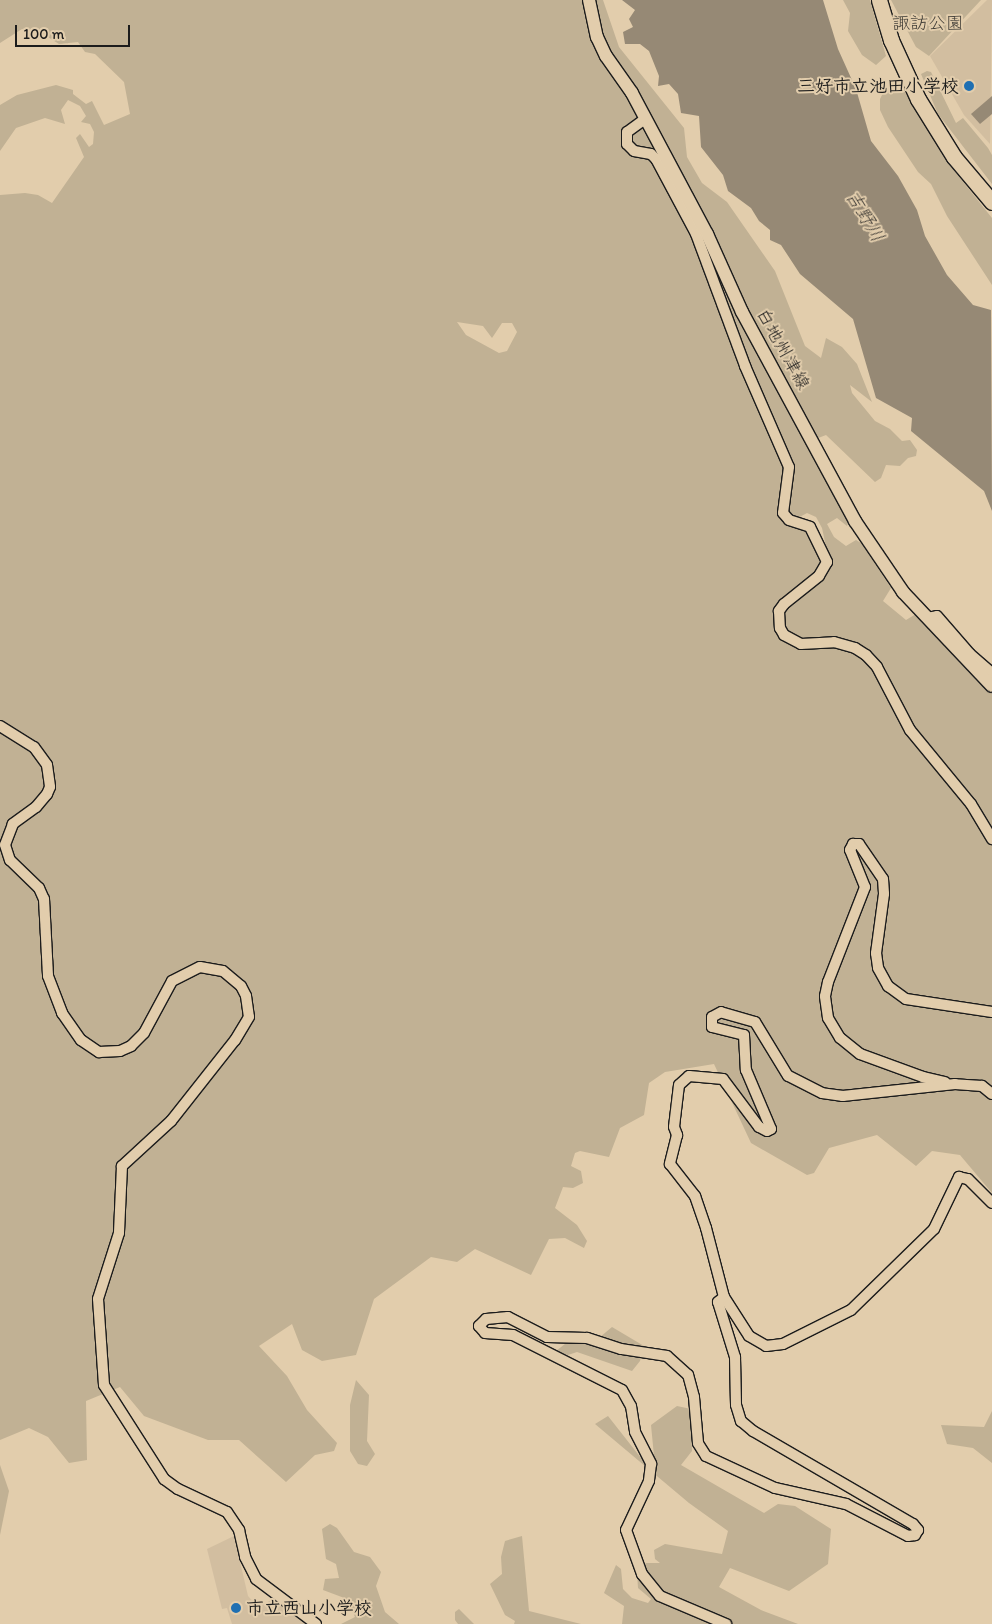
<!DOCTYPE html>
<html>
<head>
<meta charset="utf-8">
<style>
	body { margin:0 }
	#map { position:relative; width:992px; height:1624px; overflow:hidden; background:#e2cdac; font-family:Itim,"Klee One",sans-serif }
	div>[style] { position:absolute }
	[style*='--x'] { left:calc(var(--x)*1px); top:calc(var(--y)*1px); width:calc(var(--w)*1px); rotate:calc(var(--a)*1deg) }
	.built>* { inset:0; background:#d2bea0 }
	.green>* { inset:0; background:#c1b194 }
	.water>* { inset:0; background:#968975 }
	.roads { filter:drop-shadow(1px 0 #1c1c1c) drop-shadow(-1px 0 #1c1c1c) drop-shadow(0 1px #1c1c1c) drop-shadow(0 -1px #1c1c1c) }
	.minor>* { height:10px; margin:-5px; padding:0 5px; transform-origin:5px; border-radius:5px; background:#e2cdac }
	.major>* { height:12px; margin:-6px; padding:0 6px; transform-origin:6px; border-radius:6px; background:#e2cdac }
	.highway>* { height:15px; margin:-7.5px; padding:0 7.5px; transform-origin:7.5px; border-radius:7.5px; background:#e2cdac }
	.dots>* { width:14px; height:14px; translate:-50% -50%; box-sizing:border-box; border:2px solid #e2cdac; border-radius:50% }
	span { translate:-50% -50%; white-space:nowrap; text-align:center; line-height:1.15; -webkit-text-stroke:4px #e2cdac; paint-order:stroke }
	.park-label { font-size:18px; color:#45413a }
	.poi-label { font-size:18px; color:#1c1c1c; font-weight:700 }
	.right { translate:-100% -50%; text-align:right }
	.left { translate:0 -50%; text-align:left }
	.street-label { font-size:18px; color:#1c1c1c }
	.water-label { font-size:19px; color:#413d37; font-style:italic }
	.scale { position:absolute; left:15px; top:25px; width:115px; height:22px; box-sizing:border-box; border:2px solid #1c1c1c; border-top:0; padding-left:6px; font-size:15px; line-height:18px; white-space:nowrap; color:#1c1c1c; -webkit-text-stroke:4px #e2cdac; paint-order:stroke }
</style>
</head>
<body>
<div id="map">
	<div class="built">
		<div style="clip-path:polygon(987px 0,992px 0,990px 144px,964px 115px,930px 56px)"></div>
		<div style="clip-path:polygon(234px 1536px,248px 1596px,258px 1607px,275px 1598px,310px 1624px,232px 1624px,227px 1608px,222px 1609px,207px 1549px)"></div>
	</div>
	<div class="green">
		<div style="clip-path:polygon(evenodd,0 0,603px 0,619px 47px,684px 128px,687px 157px,702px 183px,727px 202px,775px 271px,805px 346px,821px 358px,826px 338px,842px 347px,857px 364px,872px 402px,850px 385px,852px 393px,875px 421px,890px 429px,902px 441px,910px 440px,917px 450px,916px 456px,908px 458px,900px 466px,886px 465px,881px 478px,875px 482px,826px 435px,808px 442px,848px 523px,847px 526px,837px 518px,827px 524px,834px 537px,846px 546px,856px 540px,861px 543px,891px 588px,883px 601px,906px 620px,916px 614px,992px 693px,992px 1193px,960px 1155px,932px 1151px,916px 1166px,877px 1135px,829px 1148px,814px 1173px,807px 1175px,751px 1143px,714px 1064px,665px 1072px,649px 1083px,644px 1115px,620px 1128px,609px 1157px,580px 1151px,575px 1153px,571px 1166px,581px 1171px,583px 1183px,573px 1188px,563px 1187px,555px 1208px,577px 1225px,587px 1241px,584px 1248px,565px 1238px,549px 1239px,531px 1275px,475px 1249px,457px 1262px,431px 1257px,374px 1299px,356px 1355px,322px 1361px,302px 1350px,292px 1324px,259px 1346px,287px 1376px,307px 1410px,337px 1443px,334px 1451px,315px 1455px,286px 1482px,239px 1440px,208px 1440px,144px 1416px,120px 1387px,86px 1401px,87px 1460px,69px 1463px,48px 1437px,29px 1428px,0 1440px,0 195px,25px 193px,38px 195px,52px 203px,84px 157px,76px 138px,80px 134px,89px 147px,93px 144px,94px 132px,90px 124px,81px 122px,86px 116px,80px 106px,68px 100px,61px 110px,65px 124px,45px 118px,16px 128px,0 151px,0 105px,17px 95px,56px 85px,73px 90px,73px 94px,86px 104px,92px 101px,104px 125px,130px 114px,124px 82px,95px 54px,85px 52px,78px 42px,59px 44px,40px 32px,22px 29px,0 43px,0 0,457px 322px,483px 326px,492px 338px,502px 323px,512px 323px,517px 332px,507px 351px,499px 353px,466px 335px,457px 322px,0 0,785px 503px,792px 517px,796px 519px,807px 513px,816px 517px,822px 528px,830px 565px,820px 579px,816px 576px,823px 562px,820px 553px,804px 528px,787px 524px,782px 518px,780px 509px,785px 503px)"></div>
		<div style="clip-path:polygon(843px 0,870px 0,886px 56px,876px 65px,862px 55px,848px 31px,850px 13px)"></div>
		<div style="clip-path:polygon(891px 0,981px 0,929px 56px,916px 47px)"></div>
		<div style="clip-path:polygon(927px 71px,931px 72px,956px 123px,963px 118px,988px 148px,992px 155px,992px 184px,938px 114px,921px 74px)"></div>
		<div style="clip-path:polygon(894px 88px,905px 92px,948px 163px,992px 218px,992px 285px,947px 216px,931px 184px,918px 172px,888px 127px,880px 110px,880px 99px,883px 93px)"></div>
		<div style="clip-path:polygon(612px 1327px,644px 1346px,640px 1361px,632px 1371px,577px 1352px,568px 1355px,556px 1351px,565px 1344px,578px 1341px,593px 1343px)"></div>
		<div style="clip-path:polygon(356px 1380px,369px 1395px,367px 1441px,375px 1454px,367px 1466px,358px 1464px,350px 1451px,350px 1405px)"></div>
		<div style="clip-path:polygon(677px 1406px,691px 1409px,692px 1451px,681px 1465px,764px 1513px,778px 1504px,795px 1506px,831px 1529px,828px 1564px,789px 1591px,730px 1568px,719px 1587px,761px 1610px,798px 1624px,622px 1624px,624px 1606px,604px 1593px,616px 1565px,621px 1569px,623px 1589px,632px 1598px,648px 1603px,651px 1599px,638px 1588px,637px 1573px,646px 1563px,660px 1563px,655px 1559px,654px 1550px,665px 1544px,722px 1554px,728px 1531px,689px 1503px,595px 1424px,608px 1416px,641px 1458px,654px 1456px,651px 1425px)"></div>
		<div style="clip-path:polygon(992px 1411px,992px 1463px,973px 1448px,947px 1444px,941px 1425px,984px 1427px)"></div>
		<div style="clip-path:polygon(0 1465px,9px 1491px,0 1535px)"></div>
		<div style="clip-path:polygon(330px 1524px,337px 1528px,354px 1552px,370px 1557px,381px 1572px,376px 1586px,385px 1612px,399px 1624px,341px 1624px,355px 1617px,347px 1599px,323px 1590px,325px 1579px,339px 1578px,336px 1564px,326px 1559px,322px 1529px)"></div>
		<div style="clip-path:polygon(522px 1536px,529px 1611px,581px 1624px,514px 1624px,515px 1621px,505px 1615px,490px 1584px,502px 1574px,501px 1557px,505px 1541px)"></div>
		<div style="clip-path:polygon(459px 1609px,474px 1624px,458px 1624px,455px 1620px,455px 1612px)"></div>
	</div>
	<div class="water">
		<div style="clip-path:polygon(622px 0,823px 0,838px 49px,856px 89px,871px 141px,898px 176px,917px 210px,925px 236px,947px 275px,973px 305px,991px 310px,992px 511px,984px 491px,911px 431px,912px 418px,876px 398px,853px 319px,800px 274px,781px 245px,770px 240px,770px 230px,759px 221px,751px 208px,728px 191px,723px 175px,701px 147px,699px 116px,681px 113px,678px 94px,669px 84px,658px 86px,659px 76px,649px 51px,640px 44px,625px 44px,623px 32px,633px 27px,629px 19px,635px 10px)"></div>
		<div style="clip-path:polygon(992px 96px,992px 114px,980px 124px,971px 114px)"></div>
	</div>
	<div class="roads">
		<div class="minor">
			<div style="--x:645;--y:119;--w:22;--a:144"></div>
			<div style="--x:627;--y:132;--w:12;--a:90"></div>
			<div style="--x:627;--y:144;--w:10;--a:45"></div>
			<div style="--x:634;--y:151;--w:17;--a:10"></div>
			<div style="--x:651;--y:154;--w:7;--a:45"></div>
			<div style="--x:656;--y:159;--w:85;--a:61.9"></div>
			<div style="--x:696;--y:234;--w:141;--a:69.6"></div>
			<div style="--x:745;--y:366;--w:110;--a:66.5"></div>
			<div style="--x:789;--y:467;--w:46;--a:97.4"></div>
			<div style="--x:783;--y:513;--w:9;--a:49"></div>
			<div style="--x:789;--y:520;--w:22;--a:18"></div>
			<div style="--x:810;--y:527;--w:39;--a:64"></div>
			<div style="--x:827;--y:562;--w:16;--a:120"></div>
			<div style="--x:819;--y:576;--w:45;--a:141.3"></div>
			<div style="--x:784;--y:604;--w:9;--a:126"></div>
			<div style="--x:779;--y:611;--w:17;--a:87"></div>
			<div style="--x:780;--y:628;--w:8;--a:60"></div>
			<div style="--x:784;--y:635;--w:19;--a:28"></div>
			<div style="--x:801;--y:644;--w:33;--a:-3"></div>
			<div style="--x:834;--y:642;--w:22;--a:16"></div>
			<div style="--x:855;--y:648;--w:13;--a:32"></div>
			<div style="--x:866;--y:655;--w:16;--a:47"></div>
			<div style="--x:877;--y:667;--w:71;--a:62.4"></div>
			<div style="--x:910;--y:730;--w:96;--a:50.5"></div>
			<div style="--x:971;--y:804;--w:41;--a:59"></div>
			<div style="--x:927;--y:618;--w:10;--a:-11"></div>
			<div style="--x:937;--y:616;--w:50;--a:49"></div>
			<div style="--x:970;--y:654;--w:29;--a:41"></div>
			<div style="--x:0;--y:726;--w:40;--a:32"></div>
			<div style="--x:34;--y:747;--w:22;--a:54"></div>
			<div style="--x:47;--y:765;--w:22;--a:82"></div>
			<div style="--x:50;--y:787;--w:8;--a:113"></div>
			<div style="--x:47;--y:794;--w:17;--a:130"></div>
			<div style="--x:36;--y:807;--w:29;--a:144"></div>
			<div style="--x:13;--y:824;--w:22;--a:111"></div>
			<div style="--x:5;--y:845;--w:16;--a:72"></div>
			<div style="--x:10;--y:860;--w:40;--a:44"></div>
			<div style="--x:39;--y:888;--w:12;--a:66"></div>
			<div style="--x:44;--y:899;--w:77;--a:87"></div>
			<div style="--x:48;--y:976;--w:40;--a:69"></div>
			<div style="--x:62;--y:1013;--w:33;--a:55"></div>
			<div style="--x:81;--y:1040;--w:22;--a:34"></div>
			<div style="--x:99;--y:1052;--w:21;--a:-3"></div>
			<div style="--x:120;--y:1051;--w:12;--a:-24"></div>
			<div style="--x:131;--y:1046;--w:18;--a:-45"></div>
			<div style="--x:144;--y:1033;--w:59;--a:-61.7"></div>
			<div style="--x:172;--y:981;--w:31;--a:-27"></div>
			<div style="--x:200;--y:967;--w:23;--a:10"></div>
			<div style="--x:223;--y:971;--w:23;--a:40"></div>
			<div style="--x:241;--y:986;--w:11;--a:63"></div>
			<div style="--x:246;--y:996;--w:21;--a:82"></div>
			<div style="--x:249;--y:1017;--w:27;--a:121"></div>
			<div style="--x:235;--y:1040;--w:103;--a:128.3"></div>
			<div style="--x:171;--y:1121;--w:67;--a:137.4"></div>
			<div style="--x:122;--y:1166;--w:67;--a:92.6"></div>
			<div style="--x:119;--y:1233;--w:69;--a:107.7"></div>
			<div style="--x:98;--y:1299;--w:86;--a:86"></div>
			<div style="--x:104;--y:1385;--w:112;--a:57.4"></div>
			<div style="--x:164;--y:1479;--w:17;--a:36"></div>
			<div style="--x:178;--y:1489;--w:54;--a:25.1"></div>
			<div style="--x:227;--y:1512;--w:22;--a:56"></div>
			<div style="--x:239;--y:1530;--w:28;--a:77"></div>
			<div style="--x:245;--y:1557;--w:25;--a:63"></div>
			<div style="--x:256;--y:1579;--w:75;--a:36.9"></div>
			<div style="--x:945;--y:1082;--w:23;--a:-167"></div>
			<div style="--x:923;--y:1077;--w:67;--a:-159.9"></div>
			<div style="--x:860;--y:1054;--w:26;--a:-141"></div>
			<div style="--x:840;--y:1038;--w:23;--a:-121"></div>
			<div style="--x:828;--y:1018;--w:22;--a:-98"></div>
			<div style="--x:825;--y:996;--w:14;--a:-78"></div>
			<div style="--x:828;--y:982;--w:102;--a:-68.7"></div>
			<div style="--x:865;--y:887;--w:40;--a:-112"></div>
			<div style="--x:850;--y:850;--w:7;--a:-63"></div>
			<div style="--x:853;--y:844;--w:6;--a:0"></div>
			<div style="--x:859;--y:844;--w:42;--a:55.6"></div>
			<div style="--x:883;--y:879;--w:15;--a:86"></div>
			<div style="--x:884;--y:894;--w:60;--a:97.7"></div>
			<div style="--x:876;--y:953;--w:15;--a:82"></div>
			<div style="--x:878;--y:968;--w:21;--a:61"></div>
			<div style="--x:888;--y:986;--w:22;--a:36"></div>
			<div style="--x:906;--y:999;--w:87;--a:8.6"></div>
			<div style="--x:992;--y:1094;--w:13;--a:-141"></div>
			<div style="--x:982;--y:1086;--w:27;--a:-176"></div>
			<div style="--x:955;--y:1084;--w:113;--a:173.9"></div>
			<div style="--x:843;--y:1096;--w:21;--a:-172"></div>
			<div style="--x:822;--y:1093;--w:38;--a:-153"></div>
			<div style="--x:788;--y:1076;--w:63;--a:-121.4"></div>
			<div style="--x:755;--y:1022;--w:35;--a:-164"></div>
			<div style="--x:721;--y:1012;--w:10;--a:151"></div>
			<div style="--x:712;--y:1017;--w:10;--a:90"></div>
			<div style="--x:712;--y:1027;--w:33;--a:14"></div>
			<div style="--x:744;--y:1035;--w:35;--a:87"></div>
			<div style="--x:746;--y:1070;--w:64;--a:67"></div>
			<div style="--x:771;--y:1129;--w:4;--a:153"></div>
			<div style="--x:767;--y:1131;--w:9;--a:-153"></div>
			<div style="--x:759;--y:1127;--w:60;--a:-126.9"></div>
			<div style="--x:723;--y:1079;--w:34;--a:-175"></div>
			<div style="--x:689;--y:1076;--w:13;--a:138"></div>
			<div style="--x:679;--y:1085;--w:42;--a:96.8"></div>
			<div style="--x:674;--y:1127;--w:9;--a:69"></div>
			<div style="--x:677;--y:1135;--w:30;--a:104"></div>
			<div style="--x:670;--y:1164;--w:41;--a:52"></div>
			<div style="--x:695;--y:1196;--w:34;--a:71"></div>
			<div style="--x:706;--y:1228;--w:71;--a:75.4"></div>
			<div style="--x:724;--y:1297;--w:46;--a:57.3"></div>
			<div style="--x:749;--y:1336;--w:20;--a:30"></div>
			<div style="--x:766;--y:1346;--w:17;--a:-7"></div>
			<div style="--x:783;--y:1344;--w:76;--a:-26.6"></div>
			<div style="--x:851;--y:1310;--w:116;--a:-44.3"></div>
			<div style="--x:934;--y:1229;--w:58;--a:-64.3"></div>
			<div style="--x:959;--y:1177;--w:9;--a:13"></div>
			<div style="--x:968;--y:1179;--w:34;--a:45"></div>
			<div style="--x:724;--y:1297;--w:8;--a:140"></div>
			<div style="--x:718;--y:1302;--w:58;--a:72.8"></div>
			<div style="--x:735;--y:1357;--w:48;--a:88.8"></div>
			<div style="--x:736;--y:1405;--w:17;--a:73"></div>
			<div style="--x:741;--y:1421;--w:16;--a:40"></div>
			<div style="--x:753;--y:1431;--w:185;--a:30.2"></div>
			<div style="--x:913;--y:1524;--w:8;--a:50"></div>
			<div style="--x:918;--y:1530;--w:6;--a:121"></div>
			<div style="--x:915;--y:1535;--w:7;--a:172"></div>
			<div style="--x:908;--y:1536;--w:70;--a:-152.7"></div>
			<div style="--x:846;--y:1504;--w:73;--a:-167.3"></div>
			<div style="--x:775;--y:1488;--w:76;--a:-155.1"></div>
			<div style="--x:706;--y:1456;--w:15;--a:-122"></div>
			<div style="--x:698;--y:1443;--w:46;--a:-95"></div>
			<div style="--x:694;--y:1397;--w:23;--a:-105"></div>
			<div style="--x:688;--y:1375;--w:28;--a:-138"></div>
			<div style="--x:667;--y:1356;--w:47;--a:-171.3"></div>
			<div style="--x:621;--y:1349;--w:36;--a:-162"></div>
			<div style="--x:587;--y:1338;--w:40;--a:-178.6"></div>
			<div style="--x:547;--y:1337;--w:44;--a:-152.9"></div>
			<div style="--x:508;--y:1317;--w:22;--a:175"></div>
			<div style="--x:486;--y:1319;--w:10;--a:135"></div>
			<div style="--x:479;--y:1326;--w:9;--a:49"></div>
			<div style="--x:485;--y:1333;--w:28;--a:4"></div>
			<div style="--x:513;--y:1335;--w:122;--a:26.8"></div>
			<div style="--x:622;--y:1390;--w:18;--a:61"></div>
			<div style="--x:631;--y:1406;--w:26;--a:81"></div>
			<div style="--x:635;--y:1432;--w:36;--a:63"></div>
			<div style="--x:651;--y:1464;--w:17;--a:97"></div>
			<div style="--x:649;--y:1481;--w:54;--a:115.1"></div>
			<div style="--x:626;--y:1530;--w:47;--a:70"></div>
			<div style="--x:642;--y:1574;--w:28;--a:51"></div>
			<div style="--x:660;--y:1596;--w:72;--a:23"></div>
		</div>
		<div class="major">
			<div style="--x:589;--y:0;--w:38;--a:78"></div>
			<div style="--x:597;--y:37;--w:21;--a:65"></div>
			<div style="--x:606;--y:56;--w:45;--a:54.9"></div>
			<div style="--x:632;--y:93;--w:160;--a:62"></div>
			<div style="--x:707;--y:234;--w:85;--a:65.8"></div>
			<div style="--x:742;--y:312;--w:238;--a:61.6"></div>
			<div style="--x:855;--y:521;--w:86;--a:55.9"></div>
			<div style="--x:903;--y:592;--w:129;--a:46.6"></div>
		</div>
		<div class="highway">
			<div style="--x:879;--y:0;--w:42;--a:73.3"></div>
			<div style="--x:891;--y:40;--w:65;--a:65.4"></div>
			<div style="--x:918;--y:99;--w:68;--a:58.2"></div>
			<div style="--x:954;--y:157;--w:59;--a:49.8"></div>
		</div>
	</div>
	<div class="dots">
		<div style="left:969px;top:86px;background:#1f6fb2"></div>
		<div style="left:236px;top:1608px;background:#1f6fb2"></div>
	</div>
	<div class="park-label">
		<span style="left:928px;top:23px">諏訪公園</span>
	</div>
	<div class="poi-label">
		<span class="right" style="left:959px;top:86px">三好市立池田小学校</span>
		<span class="left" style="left:246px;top:1608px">市立西山小学校</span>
	</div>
	<div class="street-label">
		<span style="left:783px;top:349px;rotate:61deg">白地州津線</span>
	</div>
	<div class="water-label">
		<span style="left:865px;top:216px;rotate:59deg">吉野川</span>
	</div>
	<div class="scale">100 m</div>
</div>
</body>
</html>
